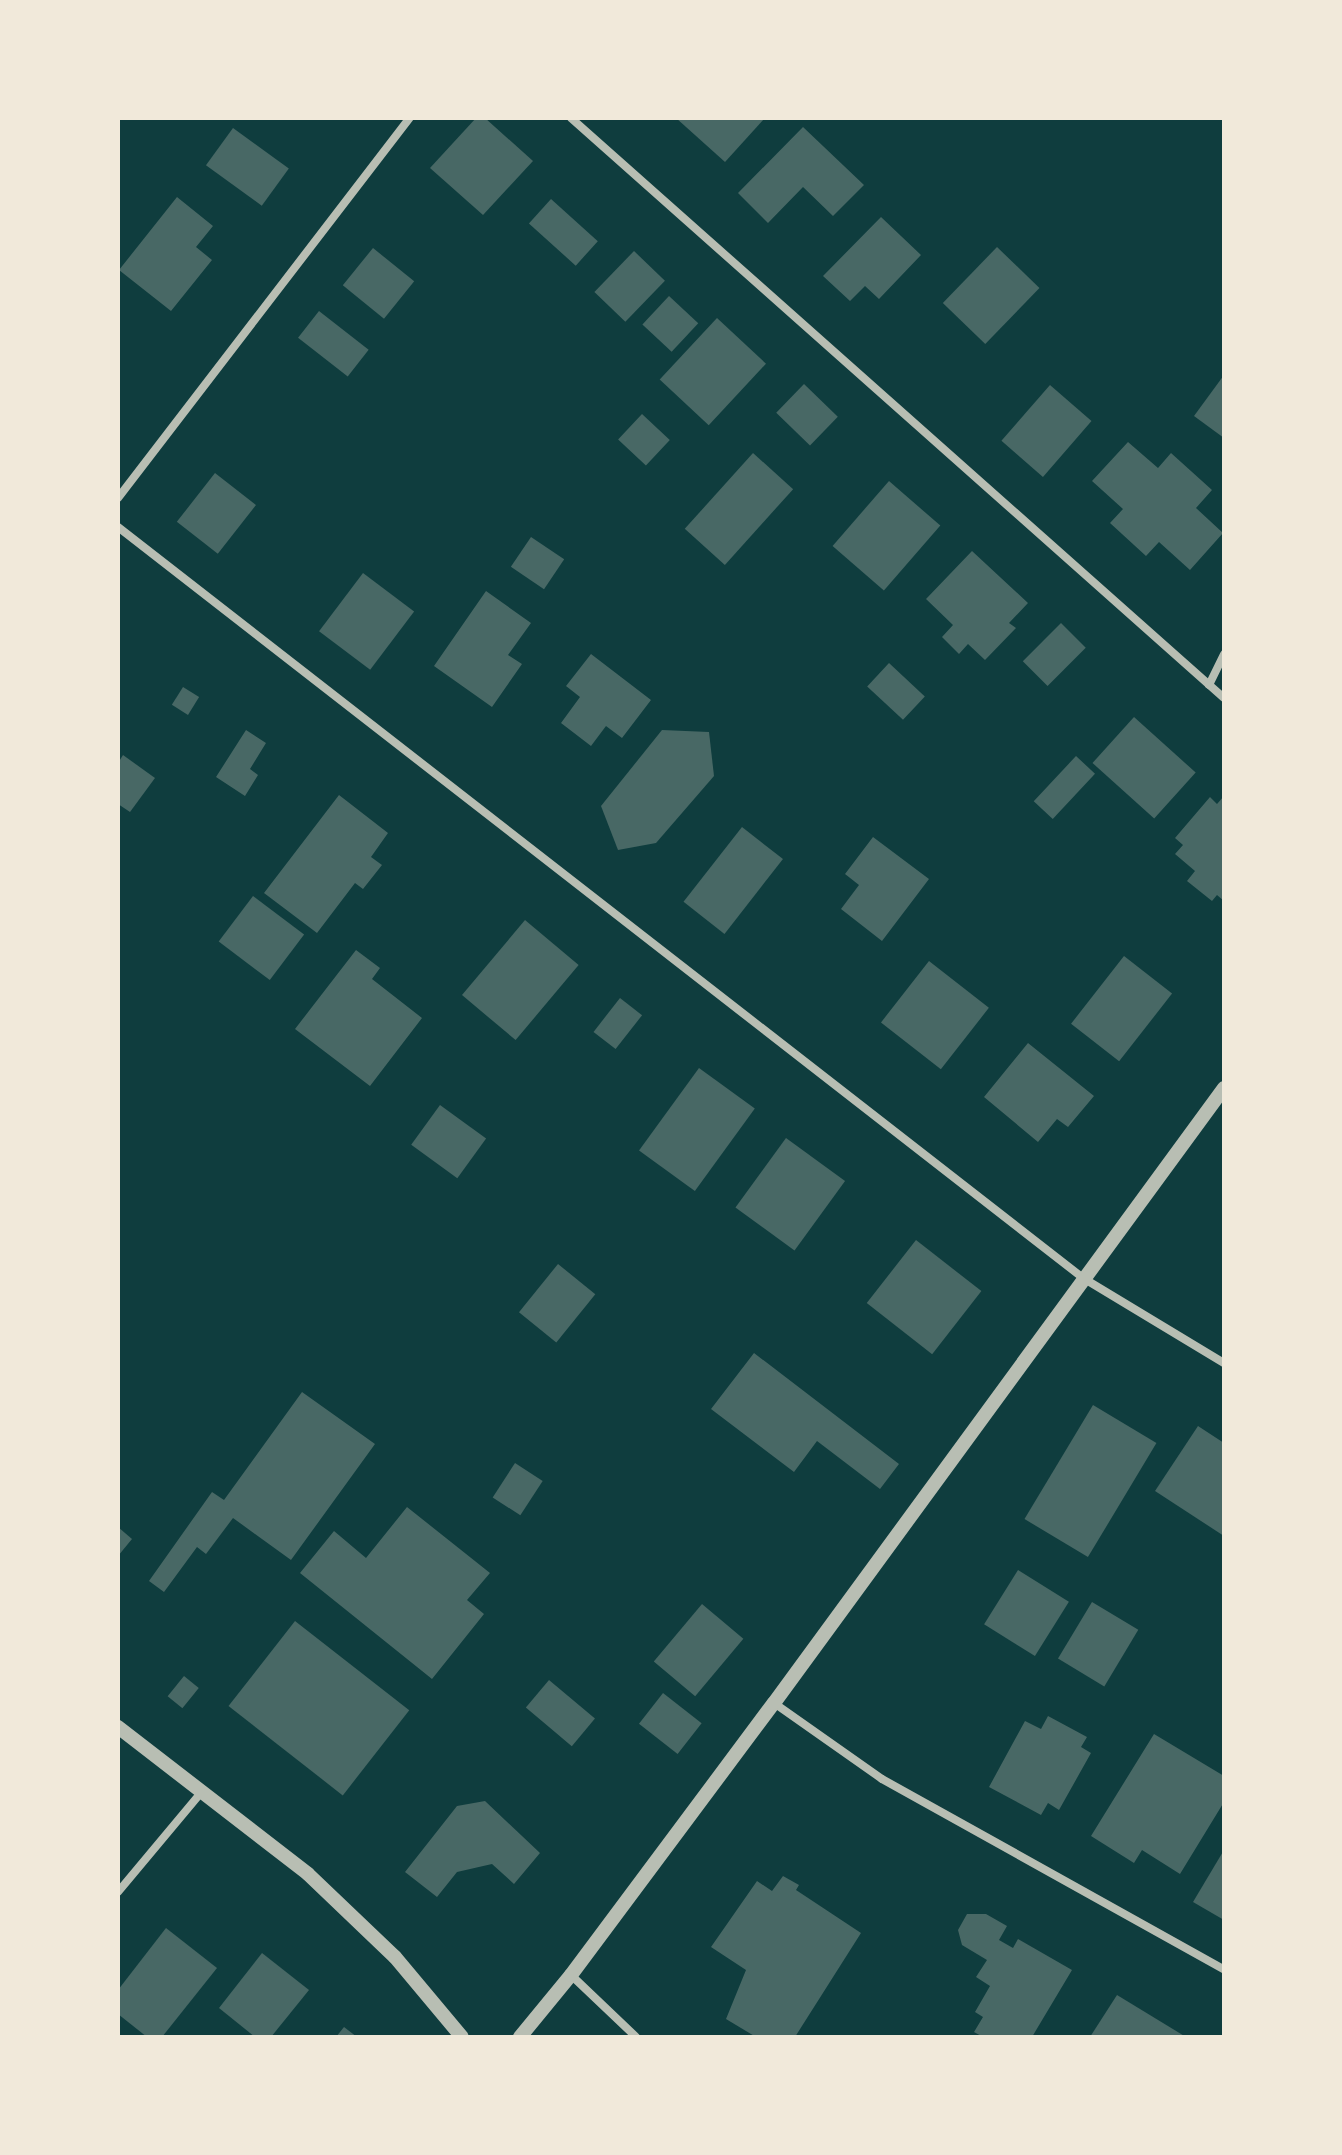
<!DOCTYPE html>
<html>
<head>
<meta charset="utf-8">
<style>
	body { margin:0 }
	#map { position:relative; width:1342px; height:2155px; overflow:hidden; background:#0f3d3e; font-family:"Noto Serif",serif }
	div>[style] { position:absolute }
	[style*='--x'] { left:calc(var(--x)*1px); top:calc(var(--y)*1px); width:calc(var(--w)*1px); rotate:calc(var(--a)*1deg) }
	.building>* { inset:0; background:#486865; transform-origin:0 0 }
	.minor>* { height:8px; margin:-4px; padding:0 4px; transform-origin:4px; border-radius:4px; background:#b8beb3 }
	.tertiary>* { height:14px; margin:-7px; padding:0 7px; transform-origin:7px; border-radius:7px; background:#b8beb3 }
	span { translate:-50% -50%; white-space:nowrap; text-align:center; line-height:1.15; -webkit-text-stroke:8px #f1e9da; paint-order:stroke }
	.frame { position:absolute; inset:0; border:120px solid #f1e9da; pointer-events:none }
</style>
</head>
<body>
<div id="map">
	<div class="building">
		<div style="clip-path:polygon(476px 118px,485px 118px,533px 161px,483px 215px,430px 168px)"></div>
		<div style="clip-path:polygon(676px 118px,765px 118px,725px 162px)"></div>
		<div style="clip-path:polygon(803px 127px,864px 185px,833px 216px,803px 187px,768px 223px,738px 193px)"></div>
		<div style="left:233px;top:128px;width:69px;height:46px;rotate:36deg"></div>
		<div style="clip-path:polygon(177px 197px,213px 226px,196px 247px,212px 260px,171px 311px,119px 270px)"></div>
		<div style="left:551px;top:199px;width:63px;height:33px;rotate:42deg"></div>
		<div style="clip-path:polygon(881px 217px,921px 255px,879px 299px,865px 286px,850px 301px,823px 276px)"></div>
		<div style="left:997px;top:247px;width:59px;height:78px;rotate:44deg"></div>
		<div style="left:373px;top:248px;width:53px;height:48px;rotate:39deg"></div>
		<div style="left:634px;top:251px;width:43px;height:57px;rotate:44deg"></div>
		<div style="left:669px;top:296px;width:40px;height:39px;rotate:43deg"></div>
		<div style="left:319px;top:311px;width:63px;height:34px;rotate:38deg"></div>
		<div style="left:717px;top:318px;width:67px;height:84px;rotate:43deg"></div>
		<div style="clip-path:polygon(1224px 375px,1224px 438px,1194px 416px)"></div>
		<div style="left:804px;top:384px;width:47px;height:40px;rotate:44deg"></div>
		<div style="left:1050px;top:385px;width:55px;height:74px;rotate:41deg"></div>
		<div style="left:642px;top:414px;width:38px;height:35px;rotate:43deg"></div>
		<div style="clip-path:polygon(1128px 442px,1158px 468px,1171px 453px,1212px 490px,1196px 508px,1223px 533px,1190px 570px,1159px 542px,1146px 556px,1110px 523px,1123px 509px,1092px 481px)"></div>
		<div style="left:753px;top:453px;width:54px;height:102px;rotate:42deg"></div>
		<div style="left:215px;top:473px;width:52px;height:62px;rotate:38deg"></div>
		<div style="left:889px;top:481px;width:68px;height:86px;rotate:41deg"></div>
		<div style="left:531px;top:537px;width:40px;height:36px;rotate:34deg"></div>
		<div style="clip-path:polygon(972px 551px,1028px 603px,1009px 623px,1016px 628px,985px 660px,968px 644px,959px 654px,942px 637px,953px 625px,926px 599px)"></div>
		<div style="left:363px;top:573px;width:64px;height:73px;rotate:37deg"></div>
		<div style="clip-path:polygon(486px 591px,531px 623px,508px 655px,522px 664px,492px 707px,434px 666px)"></div>
		<div style="left:1061px;top:623px;width:35px;height:54px;rotate:45deg"></div>
		<div style="clip-path:polygon(591px 654px,651px 700px,622px 738px,606px 726px,591px 746px,561px 723px,580px 697px,566px 686px)"></div>
		<div style="left:889px;top:663px;width:49px;height:32px;rotate:43deg"></div>
		<div style="left:183px;top:687px;width:19px;height:21px;rotate:32deg"></div>
		<div style="left:1134px;top:717px;width:83px;height:62px;rotate:42deg"></div>
		<div style="clip-path:polygon(246px 730px,266px 743px,250px 769px,258px 775px,245px 796px,216px 777px)"></div>
		<div style="clip-path:polygon(662px 730px,709px 732px,714px 776px,656px 843px,618px 850px,601px 806px)"></div>
		<div style="clip-path:polygon(123px 755px,155px 778px,130px 812px,118px 804px,118px 763px)"></div>
		<div style="left:1076px;top:756px;width:26px;height:62px;rotate:43deg"></div>
		<div style="clip-path:polygon(339px 795px,388px 833px,371px 857px,382px 865px,363px 889px,355px 883px,317px 933px,264px 893px)"></div>
		<div style="clip-path:polygon(1224px 796px,1224px 901px,1217px 895px,1212px 901px,1187px 881px,1195px 871px,1175px 854px,1183px 845px,1175px 838px,1210px 797px,1217px 804px)"></div>
		<div style="left:742px;top:827px;width:52px;height:95px;rotate:38deg"></div>
		<div style="clip-path:polygon(873px 837px,929px 879px,882px 941px,841px 909px,859px 885px,845px 874px)"></div>
		<div style="left:253px;top:896px;width:64px;height:57px;rotate:37deg"></div>
		<div style="left:525px;top:920px;width:70px;height:98px;rotate:40deg"></div>
		<div style="clip-path:polygon(356px 950px,380px 968px,372px 979px,422px 1018px,370px 1086px,295px 1029px)"></div>
		<div style="left:1124px;top:956px;width:61px;height:86px;rotate:38deg"></div>
		<div style="left:929px;top:961px;width:76px;height:78px;rotate:38deg"></div>
		<div style="left:620px;top:998px;width:28px;height:43px;rotate:38deg"></div>
		<div style="clip-path:polygon(1028px 1043px,1094px 1096px,1068px 1127px,1057px 1119px,1038px 1142px,984px 1097px)"></div>
		<div style="left:699px;top:1068px;width:69px;height:102px;rotate:36deg"></div>
		<div style="left:440px;top:1105px;width:57px;height:49px;rotate:36deg"></div>
		<div style="left:786px;top:1138px;width:73px;height:86px;rotate:36deg"></div>
		<div style="left:916px;top:1240px;width:83px;height:80px;rotate:38deg"></div>
		<div style="left:558px;top:1264px;width:48px;height:62px;rotate:39deg"></div>
		<div style="clip-path:polygon(754px 1353px,899px 1464px,880px 1489px,817px 1441px,794px 1472px,711px 1409px)"></div>
		<div style="clip-path:polygon(302px 1392px,375px 1444px,291px 1560px,233px 1518px,206px 1554px,197px 1547px,164px 1592px,149px 1581px,212px 1492px,224px 1500px)"></div>
		<div style="left:1093px;top:1405px;width:74px;height:133px;rotate:31deg"></div>
		<div style="clip-path:polygon(1198px 1426px,1224px 1443px,1224px 1536px,1155px 1491px)"></div>
		<div style="left:515px;top:1463px;width:33px;height:41px;rotate:33deg"></div>
		<div style="clip-path:polygon(407px 1507px,490px 1573px,467px 1600px,484px 1614px,432px 1679px,300px 1573px,334px 1531px,366px 1558px)"></div>
		<div style="clip-path:polygon(118px 1527px,132px 1539px,118px 1556px)"></div>
		<div style="left:1018px;top:1570px;width:60px;height:64px;rotate:32deg"></div>
		<div style="left:1092px;top:1602px;width:54px;height:66px;rotate:31deg"></div>
		<div style="left:702px;top:1604px;width:54px;height:75px;rotate:40deg"></div>
		<div style="left:295px;top:1621px;width:145px;height:108px;rotate:38deg"></div>
		<div style="left:184px;top:1676px;width:19px;height:26px;rotate:39deg"></div>
		<div style="left:549px;top:1680px;width:60px;height:36px;rotate:40deg"></div>
		<div style="left:663px;top:1693px;width:49px;height:39px;rotate:38deg"></div>
		<div style="clip-path:polygon(1048px 1716px,1087px 1737px,1081px 1747px,1091px 1753px,1059px 1810px,1048px 1803px,1041px 1815px,989px 1787px,1025px 1721px,1041px 1729px)"></div>
		<div style="clip-path:polygon(1154px 1734px,1224px 1776px,1224px 1802px,1180px 1874px,1142px 1850px,1134px 1863px,1091px 1836px)"></div>
		<div style="clip-path:polygon(485px 1801px,540px 1853px,514px 1884px,492px 1864px,457px 1872px,437px 1897px,405px 1872px,457px 1806px)"></div>
		<div style="clip-path:polygon(1224px 1850px,1224px 1920px,1193px 1902px)"></div>
		<div style="clip-path:polygon(783px 1876px,799px 1885px,796px 1890px,861px 1933px,795px 2037px,756px 2037px,726px 2019px,746px 1970px,711px 1947px,757px 1881px,772px 1891px)"></div>
		<div style="clip-path:polygon(967px 1914px,986px 1914px,1007px 1926px,999px 1940px,1013px 1948px,1018px 1939px,1072px 1970px,1032px 2037px,983px 2037px,974px 2032px,983px 2017px,975px 2012px,990px 1986px,976px 1977px,987px 1960px,962px 1945px,958px 1930px)"></div>
		<div style="clip-path:polygon(166px 1928px,217px 1968px,162px 2037px,147px 2037px,118px 2014px,118px 1990px)"></div>
		<div style="clip-path:polygon(262px 1953px,309px 1990px,271px 2037px,255px 2037px,219px 2008px)"></div>
		<div style="clip-path:polygon(1117px 1995px,1186px 2037px,1090px 2037px)"></div>
		<div style="clip-path:polygon(344px 2027px,357px 2037px,336px 2037px)"></div>
	</div>
	<div class="minor">
		<div style="--x:571;--y:118;--w:873;--a:41.61"></div>
		<div style="--x:118;--y:498;--w:479;--a:-52.5"></div>
		<div style="--x:118;--y:527;--w:1223;--a:37.89"></div>
		<div style="--x:1083;--y:1278;--w:165;--a:31.1"></div>
		<div style="--x:1209;--y:685;--w:34;--a:-64"></div>
		<div style="--x:774;--y:1703;--w:132;--a:35.1"></div>
		<div style="--x:882;--y:1779;--w:391;--a:29.1"></div>
		<div style="--x:118;--y:1892;--w:128;--a:-50.1"></div>
		<div style="--x:571;--y:1975;--w:90;--a:43.6"></div>
	</div>
	<div class="tertiary">
		<div style="--x:118;--y:1727;--w:240;--a:37.7"></div>
		<div style="--x:308;--y:1874;--w:120;--a:43.7"></div>
		<div style="--x:395;--y:1957;--w:104;--a:50.1"></div>
		<div style="--x:520;--y:2037;--w:80;--a:-50.6"></div>
		<div style="--x:571;--y:1975;--w:339;--a:-53.3"></div>
		<div style="--x:774;--y:1703;--w:762;--a:-53.81"></div>
	</div>
	<div class="frame"></div>
</div>
</body>
</html>
